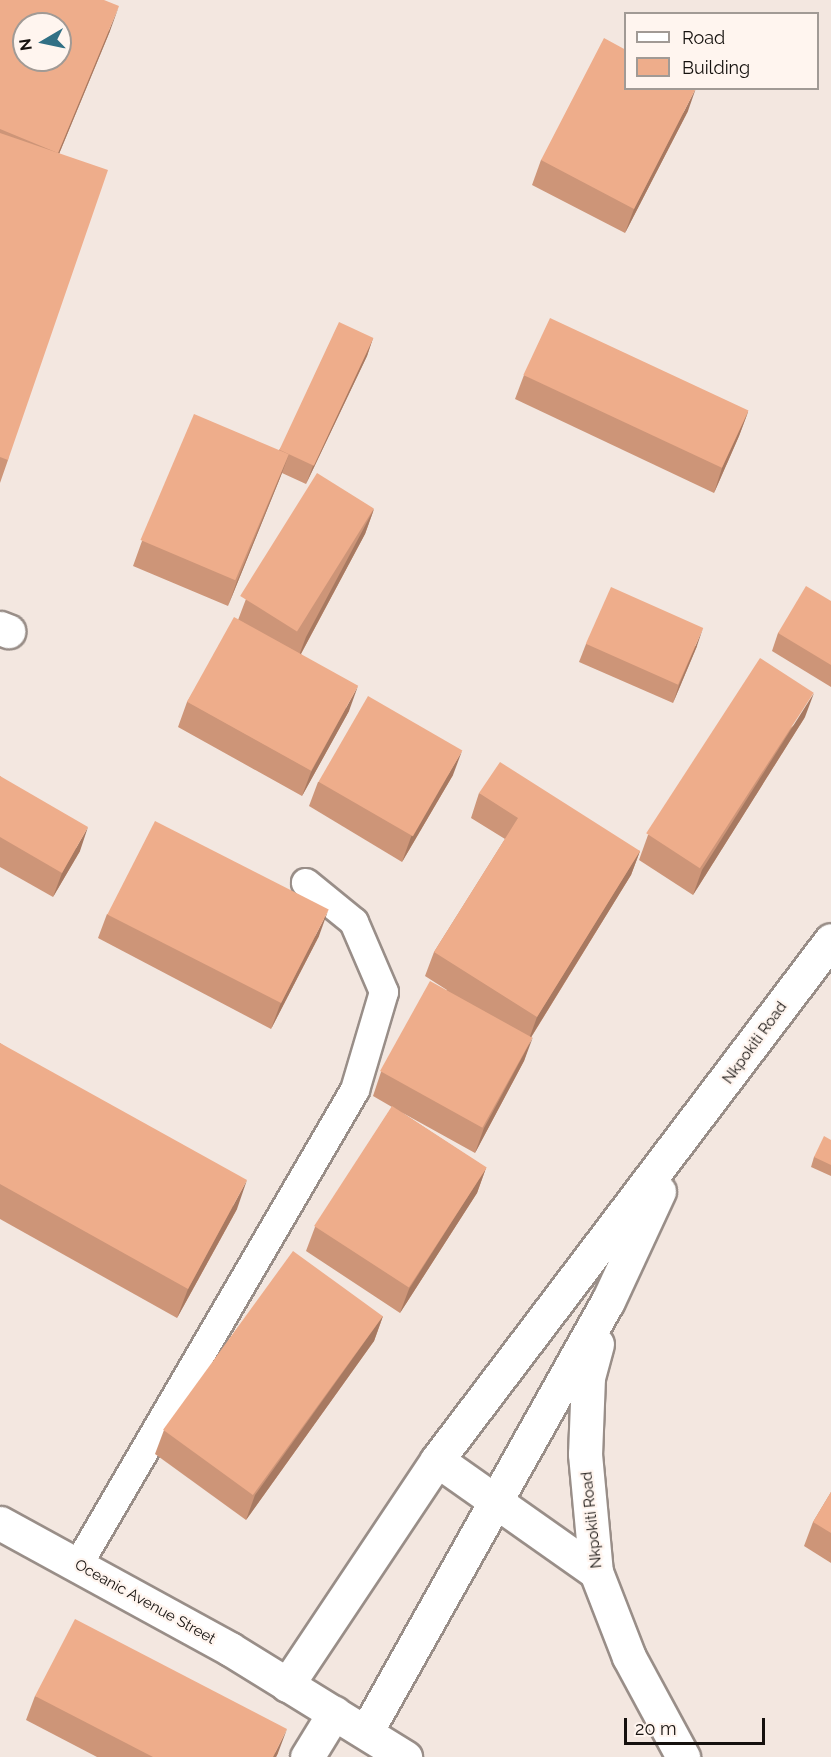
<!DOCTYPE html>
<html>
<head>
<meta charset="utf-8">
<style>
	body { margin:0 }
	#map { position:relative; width:831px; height:1757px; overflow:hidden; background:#f3e7e0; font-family:Raleway,sans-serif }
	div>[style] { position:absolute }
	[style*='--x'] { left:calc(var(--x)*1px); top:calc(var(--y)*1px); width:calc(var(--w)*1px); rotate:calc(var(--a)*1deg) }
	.roads { filter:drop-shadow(2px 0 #998e88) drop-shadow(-2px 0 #998e88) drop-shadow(0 2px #998e88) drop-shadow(0 -2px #998e88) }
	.lane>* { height:28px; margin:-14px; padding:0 14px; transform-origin:14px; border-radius:14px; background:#fff }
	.street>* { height:33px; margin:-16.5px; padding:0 16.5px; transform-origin:16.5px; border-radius:16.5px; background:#fff }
	.secondary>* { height:33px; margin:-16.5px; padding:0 16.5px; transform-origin:16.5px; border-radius:16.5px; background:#fff }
	.wall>* { inset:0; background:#cd9578 }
	.shaded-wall>* { inset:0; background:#a77961 }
	.building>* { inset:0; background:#eead8b; transform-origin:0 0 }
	span { translate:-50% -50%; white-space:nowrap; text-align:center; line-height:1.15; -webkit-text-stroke:4.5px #fff5ef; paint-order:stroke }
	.street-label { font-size:15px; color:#15110e }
	.legend { position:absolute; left:624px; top:12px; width:195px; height:78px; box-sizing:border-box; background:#fff5ef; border:2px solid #a19a95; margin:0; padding:8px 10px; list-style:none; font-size:18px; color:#15110e }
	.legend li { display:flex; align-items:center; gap:12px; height:30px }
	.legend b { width:30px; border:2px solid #a19a95 }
	.north { position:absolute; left:12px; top:12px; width:60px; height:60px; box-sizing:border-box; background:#fff5ef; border:2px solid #a19a95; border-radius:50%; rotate:261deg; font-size:16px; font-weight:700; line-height:24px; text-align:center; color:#15110e }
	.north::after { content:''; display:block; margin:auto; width:21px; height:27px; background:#317085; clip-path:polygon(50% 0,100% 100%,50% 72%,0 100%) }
	.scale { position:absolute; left:624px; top:1718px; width:141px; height:27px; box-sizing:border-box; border:3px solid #15110e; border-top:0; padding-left:8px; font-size:18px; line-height:21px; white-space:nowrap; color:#15110e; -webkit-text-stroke:4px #fff5ef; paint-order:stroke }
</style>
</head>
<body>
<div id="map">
	<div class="roads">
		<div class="lane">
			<div style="--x:78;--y:1565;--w:550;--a:-59.75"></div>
			<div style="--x:355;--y:1090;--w:102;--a:-73.5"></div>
			<div style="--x:384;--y:992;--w:76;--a:-113.2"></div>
			<div style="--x:354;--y:922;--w:62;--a:-140.9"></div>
		</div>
		<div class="street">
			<div style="--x:0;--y:628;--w:9;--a:21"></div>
			<div style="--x:307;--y:1757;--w:52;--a:-58.5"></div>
		</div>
		<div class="secondary">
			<div style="--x:597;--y:1344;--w:34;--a:105"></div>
			<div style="--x:588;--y:1377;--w:77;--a:92.2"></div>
			<div style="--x:585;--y:1454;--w:119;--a:84.7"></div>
			<div style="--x:596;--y:1572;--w:91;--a:68.8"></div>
			<div style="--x:629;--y:1657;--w:114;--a:61.6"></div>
			<div style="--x:437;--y:1460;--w:194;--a:35.2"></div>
			<div style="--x:0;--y:1523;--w:262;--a:28.7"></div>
			<div style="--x:230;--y:1649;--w:206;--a:31.7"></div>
			<div style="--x:287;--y:1685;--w:270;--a:-56.3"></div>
			<div style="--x:437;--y:1460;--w:652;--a:-52.85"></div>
			<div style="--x:366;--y:1732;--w:494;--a:-60.7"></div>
			<div style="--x:608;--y:1301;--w:121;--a:-65.1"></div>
		</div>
	</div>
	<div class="wall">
		<div style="clip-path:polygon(0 0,110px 31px,59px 154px,8px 460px,0 483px)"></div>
		<div style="clip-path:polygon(688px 111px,625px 233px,532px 185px,541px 160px)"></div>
		<div style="clip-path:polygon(373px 338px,367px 356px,306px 484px,282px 473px,228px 606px,133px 566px,142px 541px,279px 450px)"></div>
		<div style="clip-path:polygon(524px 375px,748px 412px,739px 436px,714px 493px,515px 399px)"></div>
		<div style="clip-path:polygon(374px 509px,365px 534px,301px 654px,349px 711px,302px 796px,178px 727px,187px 702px,238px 620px,246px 599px)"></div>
		<div style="clip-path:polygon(831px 601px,831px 687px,772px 651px,778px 633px)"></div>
		<div style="clip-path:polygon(586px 644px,697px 646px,673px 703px,579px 662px)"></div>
		<div style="clip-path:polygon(805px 717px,693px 895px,639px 860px,648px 835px)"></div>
		<div style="clip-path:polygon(453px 775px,402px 862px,309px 806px,318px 782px)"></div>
		<div style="clip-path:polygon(0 776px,80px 851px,53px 897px,0 867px)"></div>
		<div style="clip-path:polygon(479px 793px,640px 851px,631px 875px,532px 1036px,524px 1061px,475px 1153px,401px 1112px,486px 1168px,477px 1193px,400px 1313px,306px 1251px,315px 1227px,392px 1107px,373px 1096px,381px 1072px,447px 990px,425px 976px,434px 952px,505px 839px,471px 818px)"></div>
		<div style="clip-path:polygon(107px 914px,319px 936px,271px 1029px,98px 938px)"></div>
		<div style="clip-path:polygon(0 1043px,237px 1209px,177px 1318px,0 1219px)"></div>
		<div style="clip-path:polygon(831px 1140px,831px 1176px,811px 1167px,814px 1157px)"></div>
		<div style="clip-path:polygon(383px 1316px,374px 1341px,246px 1520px,155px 1454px,164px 1430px)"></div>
		<div style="clip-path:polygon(831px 1492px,831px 1563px,804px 1546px,813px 1522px)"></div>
		<div style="clip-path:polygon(35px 1696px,278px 1753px,276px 1757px,97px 1757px,26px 1720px)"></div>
	</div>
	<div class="shaded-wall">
		<div style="clip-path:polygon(119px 6px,110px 31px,49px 178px,58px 153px)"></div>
		<div style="clip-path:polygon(696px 88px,688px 111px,625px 233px,634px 209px)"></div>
		<div style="clip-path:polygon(373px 338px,367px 356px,306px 484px,313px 466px)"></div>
		<div style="clip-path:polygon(748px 412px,739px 436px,714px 493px,722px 468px)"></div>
		<div style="clip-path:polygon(289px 454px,280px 478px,228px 606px,237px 581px)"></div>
		<div style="clip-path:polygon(374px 509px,365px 534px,297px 661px,306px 637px)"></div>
		<div style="clip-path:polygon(703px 628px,697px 646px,673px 703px,679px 685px)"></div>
		<div style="clip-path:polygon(358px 686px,349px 711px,302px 796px,311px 772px)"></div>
		<div style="clip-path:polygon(814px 693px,805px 717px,693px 895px,702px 870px)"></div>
		<div style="clip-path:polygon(462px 751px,453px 775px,402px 862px,411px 837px)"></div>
		<div style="clip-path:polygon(88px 827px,80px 851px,53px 897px,62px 873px)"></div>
		<div style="clip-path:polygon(640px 851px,631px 875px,528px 1042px,537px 1017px)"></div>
		<div style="clip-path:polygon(328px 911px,319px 936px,271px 1029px,280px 1005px)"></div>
		<div style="clip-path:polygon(533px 1037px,524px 1061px,475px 1153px,484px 1128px)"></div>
		<div style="clip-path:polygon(486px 1168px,477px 1193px,400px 1313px,409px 1289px)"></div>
		<div style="clip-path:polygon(247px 1180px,237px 1209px,177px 1318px,188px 1289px)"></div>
		<div style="clip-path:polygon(383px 1316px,374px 1341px,246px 1520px,255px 1495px)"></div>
		<div style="clip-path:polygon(287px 1729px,278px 1753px,276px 1757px,273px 1757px)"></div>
	</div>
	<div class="building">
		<div style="clip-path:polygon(evenodd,0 0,104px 0,119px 6px,58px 153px,0 129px,0 0,24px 24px,60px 24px,60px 60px,24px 60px,24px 24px)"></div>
		<div style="clip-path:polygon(604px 38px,626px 50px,626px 88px,696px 88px,634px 209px,541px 160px)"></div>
		<div style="clip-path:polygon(0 133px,108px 170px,8px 460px,0 457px)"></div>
		<div style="left:550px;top:318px;width:219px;height:63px;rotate:25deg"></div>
		<div style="left:339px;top:322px;width:38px;height:141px;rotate:25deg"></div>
		<div style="left:194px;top:414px;width:103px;height:137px;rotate:23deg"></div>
		<div style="left:317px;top:473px;width:67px;height:145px;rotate:32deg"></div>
		<div style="clip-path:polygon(806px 586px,831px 601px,831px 665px,778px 633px)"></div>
		<div style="left:611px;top:587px;width:101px;height:62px;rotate:24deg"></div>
		<div style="left:234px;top:617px;width:142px;height:97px;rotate:29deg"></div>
		<div style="left:760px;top:658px;width:64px;height:209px;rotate:33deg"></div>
		<div style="left:368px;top:696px;width:109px;height:99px;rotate:30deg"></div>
		<div style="clip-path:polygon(500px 762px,640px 851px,537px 1017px,434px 952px,518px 818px,479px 793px)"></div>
		<div style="clip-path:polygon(0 776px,88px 827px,62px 873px,0 837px)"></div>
		<div style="left:155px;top:821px;width:195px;height:105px;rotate:27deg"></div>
		<div style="left:430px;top:981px;width:117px;height:103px;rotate:29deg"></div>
		<div style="clip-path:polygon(0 1043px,247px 1180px,188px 1289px,0 1184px)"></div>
		<div style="left:392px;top:1106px;width:113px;height:143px;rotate:33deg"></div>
		<div style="clip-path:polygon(824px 1136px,831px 1140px,831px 1165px,814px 1157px)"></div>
		<div style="left:293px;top:1251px;width:111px;height:221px;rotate:36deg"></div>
		<div style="clip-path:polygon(831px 1492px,831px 1533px,813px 1522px)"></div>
		<div style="clip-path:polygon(75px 1619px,287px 1729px,273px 1757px,153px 1757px,35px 1696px)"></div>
	</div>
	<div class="street-label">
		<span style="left:755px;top:1043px;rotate:-54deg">Nkpokiti Road</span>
		<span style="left:592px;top:1520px;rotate:-96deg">Nkpokiti Road</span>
		<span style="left:145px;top:1602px;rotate:29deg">Oceanic Avenue Street</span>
	</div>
	<ul class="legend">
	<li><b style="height:8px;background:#fff"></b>Road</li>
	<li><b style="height:16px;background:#eead8b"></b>Building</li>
	</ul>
	<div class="north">N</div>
	<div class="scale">20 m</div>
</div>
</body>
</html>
